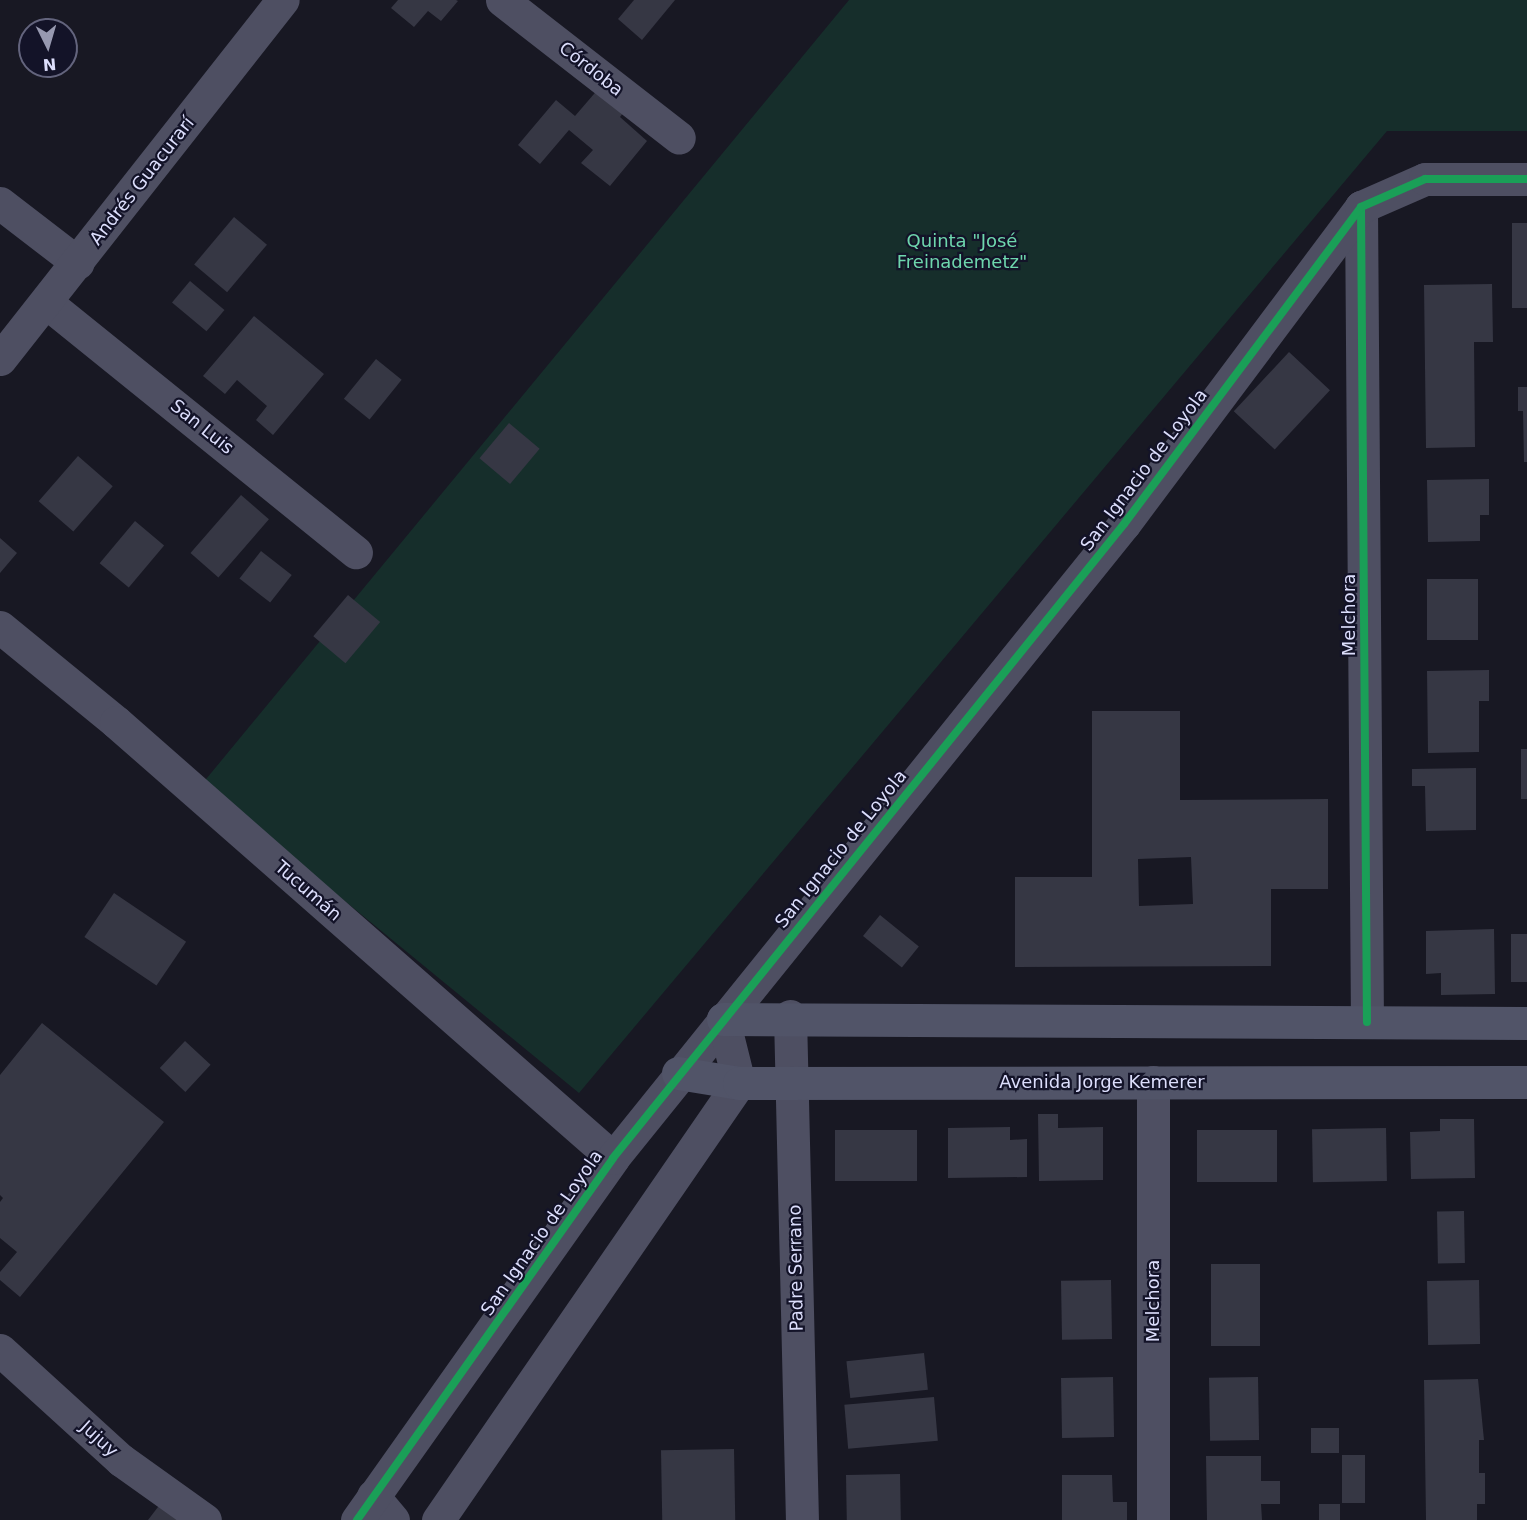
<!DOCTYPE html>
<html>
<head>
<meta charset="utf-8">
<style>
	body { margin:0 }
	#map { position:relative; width:1527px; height:1520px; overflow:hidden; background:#181823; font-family:"DejaVu Sans",sans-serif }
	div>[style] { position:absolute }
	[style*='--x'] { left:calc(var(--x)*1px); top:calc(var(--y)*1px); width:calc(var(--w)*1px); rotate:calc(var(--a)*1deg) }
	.green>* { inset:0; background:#162e2b }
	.building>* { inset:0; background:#363744; transform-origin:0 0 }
	.street>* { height:33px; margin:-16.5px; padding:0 16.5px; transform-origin:16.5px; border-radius:16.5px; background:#4e4f62 }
	.secondary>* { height:33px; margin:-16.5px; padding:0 16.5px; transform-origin:16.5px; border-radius:16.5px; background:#515468 }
	.cycleway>* { height:8px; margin:-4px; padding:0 4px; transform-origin:4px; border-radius:4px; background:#1a9f57 }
	span { translate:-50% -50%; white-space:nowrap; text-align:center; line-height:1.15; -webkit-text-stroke:4.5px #131328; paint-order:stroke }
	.street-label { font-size:18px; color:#dcdefc }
	.park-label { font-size:18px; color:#6ed6ad }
	.north { position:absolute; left:18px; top:18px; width:60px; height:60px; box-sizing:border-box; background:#131328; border:2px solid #63647d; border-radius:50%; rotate:175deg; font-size:16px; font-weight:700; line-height:24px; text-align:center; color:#dcdefc }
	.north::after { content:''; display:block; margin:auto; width:21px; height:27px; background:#9799b0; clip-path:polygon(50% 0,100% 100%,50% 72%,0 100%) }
</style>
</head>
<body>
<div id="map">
	<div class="green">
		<div style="clip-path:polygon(849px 0,1527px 0,1527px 131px,1387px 131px,579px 1093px,202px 784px)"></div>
	</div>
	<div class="building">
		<div style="clip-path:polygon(398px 0,456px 0,458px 1px,441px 21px,428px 11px,414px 27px,391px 8px)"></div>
		<div style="clip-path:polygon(634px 0,675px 0,642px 40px,618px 19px)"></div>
		<div style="clip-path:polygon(600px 87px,626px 109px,620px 117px,647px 141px,610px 186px,581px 163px,593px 150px,569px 130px,540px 164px,518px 145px,556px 100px,575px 116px)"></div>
		<div style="left:234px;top:217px;width:43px;height:62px;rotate:40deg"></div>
		<div style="left:1512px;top:223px;width:15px;height:85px"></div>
		<div style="left:190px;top:281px;width:45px;height:28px;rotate:40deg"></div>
		<div style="clip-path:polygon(1492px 284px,1493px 342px,1474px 342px,1475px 447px,1426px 448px,1424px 285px)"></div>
		<div style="clip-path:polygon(254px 316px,324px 374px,273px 435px,256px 420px,267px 406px,237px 380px,225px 394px,203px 376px)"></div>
		<div style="left:1289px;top:352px;width:56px;height:81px;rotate:43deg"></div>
		<div style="left:376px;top:359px;width:33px;height:51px;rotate:39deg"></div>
		<div style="clip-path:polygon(1518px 387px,1527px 387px,1527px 462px,1524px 462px,1523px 411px,1518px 411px)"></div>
		<div style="left:509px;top:423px;width:40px;height:46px;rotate:40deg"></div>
		<div style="left:78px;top:456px;width:46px;height:60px;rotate:41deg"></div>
		<div style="clip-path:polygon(1489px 479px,1489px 515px,1480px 515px,1480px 541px,1428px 542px,1427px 480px)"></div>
		<div style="left:241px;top:495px;width:37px;height:77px;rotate:41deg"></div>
		<div style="left:135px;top:521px;width:38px;height:55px;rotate:40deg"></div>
		<div style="clip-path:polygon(0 538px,17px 553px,0 573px)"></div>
		<div style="left:261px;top:551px;width:39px;height:35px;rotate:38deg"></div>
		<div style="left:1427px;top:579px;width:51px;height:61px"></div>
		<div style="left:348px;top:595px;width:42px;height:54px;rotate:40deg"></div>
		<div style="clip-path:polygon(1489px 670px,1489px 701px,1479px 701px,1479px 752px,1428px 753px,1427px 671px)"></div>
		<div style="clip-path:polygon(evenodd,1092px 711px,1180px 711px,1180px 800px,1328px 799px,1328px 889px,1271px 889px,1271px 966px,1015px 967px,1015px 877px,1092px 877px,1092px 711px,1191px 857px,1193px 904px,1139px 906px,1138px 859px,1191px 857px)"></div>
		<div style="left:1521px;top:749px;width:6px;height:50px"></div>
		<div style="clip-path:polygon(1476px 768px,1476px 830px,1426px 831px,1425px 786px,1412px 786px,1412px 769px)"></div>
		<div style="left:114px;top:893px;width:87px;height:53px;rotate:34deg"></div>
		<div style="left:880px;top:915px;width:50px;height:27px;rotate:39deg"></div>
		<div style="clip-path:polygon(1494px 929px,1495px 994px,1441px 995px,1441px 973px,1426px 974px,1426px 931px)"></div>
		<div style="left:1511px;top:934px;width:16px;height:48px"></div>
		<div style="clip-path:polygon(42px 1023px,164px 1122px,20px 1297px,0 1280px,0 1272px,17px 1252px,0 1238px,0 1202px,3px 1198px,0 1195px,0 1075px)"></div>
		<div style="left:185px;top:1041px;width:35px;height:37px;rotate:43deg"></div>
		<div style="clip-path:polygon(1038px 1114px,1058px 1114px,1058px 1128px,1103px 1127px,1103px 1180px,1039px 1181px)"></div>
		<div style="clip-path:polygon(1440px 1119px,1474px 1119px,1475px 1178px,1411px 1179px,1410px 1132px,1440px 1131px)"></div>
		<div style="clip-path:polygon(1010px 1127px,1010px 1140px,1027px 1139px,1027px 1177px,948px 1178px,948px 1128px)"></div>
		<div style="left:1386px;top:1128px;width:53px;height:74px;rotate:89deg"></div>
		<div style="left:835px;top:1130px;width:82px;height:51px"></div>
		<div style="left:1277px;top:1130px;width:52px;height:80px;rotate:90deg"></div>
		<div style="left:1464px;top:1211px;width:52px;height:27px;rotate:89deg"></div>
		<div style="left:1211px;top:1264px;width:49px;height:82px"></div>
		<div style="left:1111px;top:1280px;width:59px;height:50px;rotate:89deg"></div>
		<div style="left:1479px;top:1280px;width:64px;height:52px;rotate:89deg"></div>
		<div style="left:924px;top:1353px;width:37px;height:78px;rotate:84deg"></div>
		<div style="left:1113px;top:1377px;width:60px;height:52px;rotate:89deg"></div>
		<div style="left:1258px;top:1377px;width:63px;height:49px;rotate:89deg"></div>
		<div style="clip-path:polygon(1478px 1379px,1484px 1440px,1479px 1440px,1479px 1473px,1485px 1473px,1485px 1504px,1477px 1504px,1477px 1520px,1426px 1520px,1424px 1380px)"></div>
		<div style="left:934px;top:1397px;width:44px;height:90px;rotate:85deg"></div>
		<div style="left:1339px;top:1428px;width:25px;height:28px;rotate:90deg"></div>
		<div style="left:734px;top:1449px;width:71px;height:73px;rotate:89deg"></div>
		<div style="left:1342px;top:1455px;width:23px;height:48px"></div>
		<div style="clip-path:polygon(1206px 1456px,1261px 1456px,1261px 1481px,1280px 1481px,1280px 1504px,1261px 1504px,1262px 1520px,1207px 1520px)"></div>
		<div style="left:900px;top:1474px;width:46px;height:54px;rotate:89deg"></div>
		<div style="clip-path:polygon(1062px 1475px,1112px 1475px,1113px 1502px,1127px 1502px,1127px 1520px,1062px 1520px)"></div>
		<div style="clip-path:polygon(168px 1494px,202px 1520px,148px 1520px)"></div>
		<div style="left:1319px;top:1504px;width:21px;height:16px"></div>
	</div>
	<div class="street">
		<div style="--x:502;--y:0;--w:224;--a:37.9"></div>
		<div style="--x:0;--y:203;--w:98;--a:37.6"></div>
		<div style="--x:1361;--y:207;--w:815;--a:89.58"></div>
		<div style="--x:47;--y:303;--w:397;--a:38.9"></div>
		<div style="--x:0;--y:359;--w:457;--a:-51.8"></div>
		<div style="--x:0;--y:627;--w:150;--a:39.3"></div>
		<div style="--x:116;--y:722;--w:661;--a:41.26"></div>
		<div style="--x:790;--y:1016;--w:504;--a:88.64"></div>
		<div style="--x:0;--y:1350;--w:164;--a:42.3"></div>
		<div style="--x:121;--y:1460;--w:103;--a:35.5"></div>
		<div style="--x:373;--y:1496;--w:31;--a:50"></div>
		<div style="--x:357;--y:1520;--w:443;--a:-54.7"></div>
		<div style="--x:613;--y:1158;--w:814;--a:-51.13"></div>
		<div style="--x:1124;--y:524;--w:396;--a:-53.2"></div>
		<div style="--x:1361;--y:207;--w:70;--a:-23.6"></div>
		<div style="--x:1425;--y:179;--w:102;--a:0"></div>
		<div style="--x:438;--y:1520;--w:531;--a:-55.44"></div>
		<div style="--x:739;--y:1083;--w:66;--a:-104"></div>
		<div style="--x:1153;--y:1520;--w:438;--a:-90"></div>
	</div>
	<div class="secondary">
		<div style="--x:723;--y:1019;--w:804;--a:0.29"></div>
		<div style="--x:678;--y:1073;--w:62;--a:9.3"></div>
		<div style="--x:739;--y:1083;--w:788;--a:-0.07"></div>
	</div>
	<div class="cycleway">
		<div style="--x:1361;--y:207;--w:815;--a:89.58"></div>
		<div style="--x:357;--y:1520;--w:443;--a:-54.7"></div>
		<div style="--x:613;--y:1158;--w:814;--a:-51.13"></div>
		<div style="--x:1124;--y:524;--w:396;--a:-53.2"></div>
		<div style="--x:1361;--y:207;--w:70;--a:-23.6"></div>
		<div style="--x:1425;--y:179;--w:102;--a:0"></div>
	</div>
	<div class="street-label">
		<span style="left:591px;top:69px;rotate:38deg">Córdoba</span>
		<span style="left:142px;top:181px;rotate:-52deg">Andrés Guacurarí</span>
		<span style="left:202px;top:427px;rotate:39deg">San Luis</span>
		<span style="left:1144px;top:470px;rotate:-53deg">San Ignacio de Loyola</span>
		<span style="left:1349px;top:615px;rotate:-90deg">Melchora</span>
		<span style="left:841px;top:849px;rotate:-51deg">San Ignacio de Loyola</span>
		<span style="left:308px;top:891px;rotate:41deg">Tucumán</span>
		<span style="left:1102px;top:1082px">Avenida Jorge Kemerer</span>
		<span style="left:542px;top:1233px;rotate:-55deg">San Ignacio de Loyola</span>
		<span style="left:796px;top:1268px;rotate:-91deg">Padre Serrano</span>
		<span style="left:1153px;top:1301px;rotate:-90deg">Melchora</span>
		<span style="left:99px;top:1439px;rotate:42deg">Jujuy</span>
	</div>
	<div class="park-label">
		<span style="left:962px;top:252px">Quinta "José<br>Freinademetz"</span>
	</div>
	<div class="north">N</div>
</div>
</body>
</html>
